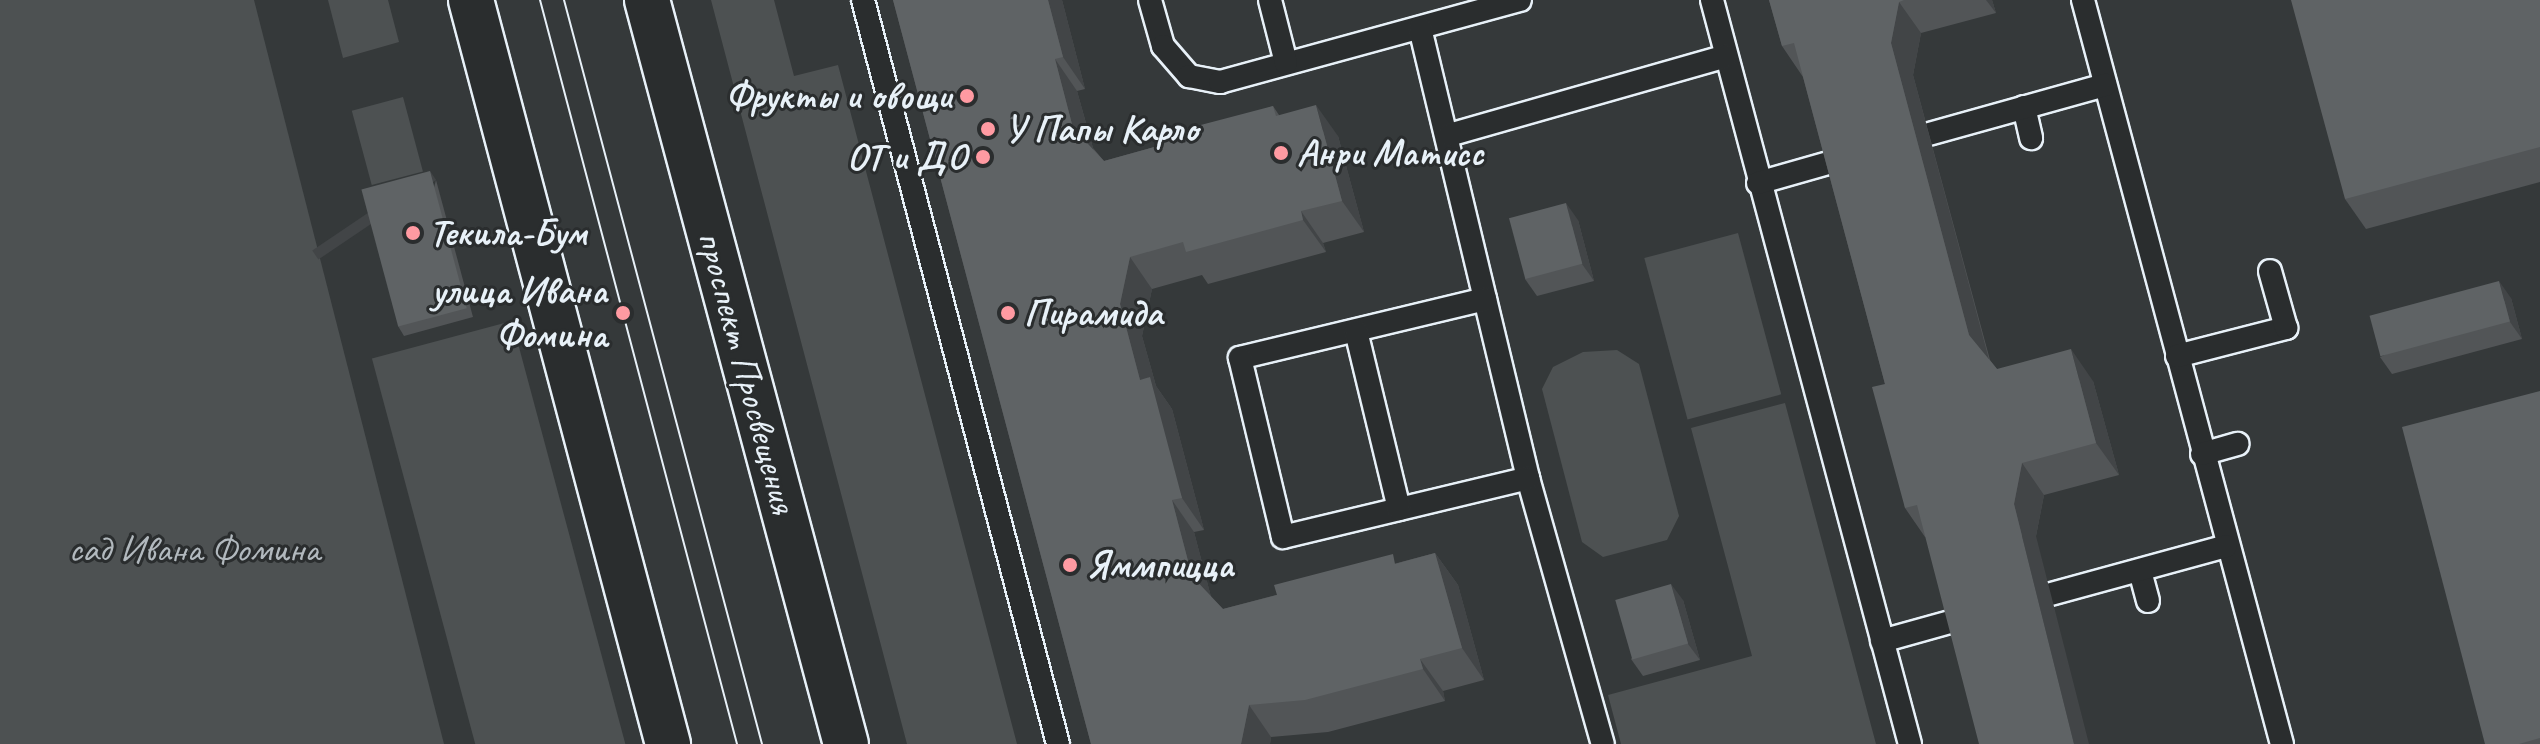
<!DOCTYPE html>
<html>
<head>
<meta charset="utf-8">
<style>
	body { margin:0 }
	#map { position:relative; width:2540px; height:744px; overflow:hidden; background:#35393a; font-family:Caveat,sans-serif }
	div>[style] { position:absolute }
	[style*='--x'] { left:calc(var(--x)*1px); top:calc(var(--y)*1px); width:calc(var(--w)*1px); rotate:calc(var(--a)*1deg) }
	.green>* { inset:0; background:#4d5152; transform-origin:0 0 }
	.roads { filter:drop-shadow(2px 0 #e8f1f8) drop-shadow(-2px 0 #e8f1f8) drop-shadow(0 2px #e8f1f8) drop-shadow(0 -2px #e8f1f8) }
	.service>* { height:22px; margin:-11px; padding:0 11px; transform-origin:11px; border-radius:11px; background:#2a2d2e }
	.secondary>* { height:44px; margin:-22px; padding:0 22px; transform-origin:22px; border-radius:22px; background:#2a2d2e }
	.tram>* { height:2px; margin:-1px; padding:0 1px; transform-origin:1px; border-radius:1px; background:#e8f1f8 }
	.wall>* { inset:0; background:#525557 }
	.shaded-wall>* { inset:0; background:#424547; transform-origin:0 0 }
	.building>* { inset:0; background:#5f6365; transform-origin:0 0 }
	.dots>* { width:22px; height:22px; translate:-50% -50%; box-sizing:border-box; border:4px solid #2a2d2e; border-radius:50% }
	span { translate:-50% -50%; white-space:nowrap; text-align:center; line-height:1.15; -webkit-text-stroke:6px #2a2d2e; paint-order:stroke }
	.poi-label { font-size:38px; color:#e8f1f8; font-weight:700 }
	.right { translate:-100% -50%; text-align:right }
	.left { translate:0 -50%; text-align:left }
	.street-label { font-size:38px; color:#e8f1f8 }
	.park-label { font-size:38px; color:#b2b9be }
</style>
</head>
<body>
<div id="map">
	<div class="green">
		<div style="clip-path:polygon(0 0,254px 0,444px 744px,0 744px)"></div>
		<div style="clip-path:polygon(328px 0,388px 0,399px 42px,343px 58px)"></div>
		<div style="clip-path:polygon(711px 0,774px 0,794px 76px,838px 65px,1017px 744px,907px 744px)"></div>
		<div style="left:403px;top:97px;width:77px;height:53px;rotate:75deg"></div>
		<div style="left:1738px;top:233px;width:167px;height:97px;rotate:75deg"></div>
		<div style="left:512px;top:321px;width:438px;height:145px;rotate:75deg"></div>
		<div style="clip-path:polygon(1617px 350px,1639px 364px,1679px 516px,1667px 540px,1603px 557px,1582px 542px,1542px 389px,1553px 367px,1583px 352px)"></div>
		<div style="clip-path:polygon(1785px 403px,1876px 744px,1621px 744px,1608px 695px,1752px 656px,1691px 428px)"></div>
	</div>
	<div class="roads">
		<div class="service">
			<div style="--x:863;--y:0;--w:769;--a:75.31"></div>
			<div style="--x:1150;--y:0;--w:48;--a:74.2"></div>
			<div style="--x:1163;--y:46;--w:40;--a:49"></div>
			<div style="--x:1189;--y:76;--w:32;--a:11"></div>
			<div style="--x:1220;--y:82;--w:311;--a:-15.3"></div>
			<div style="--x:1270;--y:0;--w:65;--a:75.7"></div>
			<div style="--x:1712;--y:0;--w:770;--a:75.1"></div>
			<div style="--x:2083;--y:0;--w:770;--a:75.03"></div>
			<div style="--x:1420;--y:28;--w:463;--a:76.5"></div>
			<div style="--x:1528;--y:478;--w:276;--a:74.3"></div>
			<div style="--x:2024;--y:107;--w:32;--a:77"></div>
			<div style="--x:1929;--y:134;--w:183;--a:-15.6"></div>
			<div style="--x:1449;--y:135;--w:288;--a:-15.9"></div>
			<div style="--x:1758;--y:183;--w:84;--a:-15.9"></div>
			<div style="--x:1485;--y:299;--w:252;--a:166.5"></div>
			<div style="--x:1240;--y:358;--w:184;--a:76.5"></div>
			<div style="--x:1283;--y:537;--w:252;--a:-13.5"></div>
			<div style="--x:1356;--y:331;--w:183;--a:76.4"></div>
			<div style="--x:2177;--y:356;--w:113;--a:-14.4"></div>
			<div style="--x:2286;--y:328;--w:59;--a:-105.7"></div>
			<div style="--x:2202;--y:454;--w:37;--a:-16"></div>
			<div style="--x:2140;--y:571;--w:31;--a:75"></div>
			<div style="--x:2051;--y:594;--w:181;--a:-15.3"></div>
			<div style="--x:1882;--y:641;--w:82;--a:-15.6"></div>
		</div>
		<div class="secondary">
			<div style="--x:471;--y:0;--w:770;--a:75.17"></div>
			<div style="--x:647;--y:0;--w:770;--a:75.03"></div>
		</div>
	</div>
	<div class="tram">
		<div style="--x:540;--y:0;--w:770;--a:75.17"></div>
		<div style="--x:564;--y:0;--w:770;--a:75.1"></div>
	</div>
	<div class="wall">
		<div style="clip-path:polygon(893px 0,1062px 0,1085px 89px,1077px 91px,1093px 148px,1104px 161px,1158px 146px,1273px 106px,1279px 115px,1338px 136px,1364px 232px,1323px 243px,1326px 252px,1208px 284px,1202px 275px,1152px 289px,1142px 336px,1156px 386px,1172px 409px,1204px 530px,1194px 532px,1211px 597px,1223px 609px,1435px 553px,1458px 585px,1484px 680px,1443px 691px,1445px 701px,1328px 732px,1271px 737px,1270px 744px,1091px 744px)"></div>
		<div style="clip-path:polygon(1769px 0,1992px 0,1996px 13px,1921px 33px,1913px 75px,1990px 360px,1997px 369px,2093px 381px,2119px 475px,2044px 495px,2036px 536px,1925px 537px,1905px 508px,1885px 384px,1803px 77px,1782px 46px)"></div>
		<div style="clip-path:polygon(2540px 0,2540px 182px,2366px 229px,2345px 199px)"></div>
		<div style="clip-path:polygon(436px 180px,473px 317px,404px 336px,398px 326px)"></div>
		<div style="clip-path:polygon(1578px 220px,1594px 281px,1537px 296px,1525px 279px)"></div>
		<div style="clip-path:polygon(2511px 298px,2522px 339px,2392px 374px,2380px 357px)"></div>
		<div style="clip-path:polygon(2540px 391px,2540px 744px,2485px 744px)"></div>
		<div style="clip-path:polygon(1683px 600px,1700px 660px,1643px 676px,1631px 659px)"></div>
	</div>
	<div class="shaded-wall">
		<div style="clip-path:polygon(1048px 0,1062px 0,1085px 89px,1063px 57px)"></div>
		<div style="clip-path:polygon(1986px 0,1992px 0,1996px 13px)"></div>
		<div style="clip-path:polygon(1899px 2px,1921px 33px,1913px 75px,1991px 367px,1969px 335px,1891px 43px)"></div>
		<div style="clip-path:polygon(1055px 59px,1077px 91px,1096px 159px,1073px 128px)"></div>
		<div style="clip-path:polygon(1316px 105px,1338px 136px,1364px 232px,1342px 201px)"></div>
		<div style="left:430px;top:171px;width:11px;height:142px;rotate:56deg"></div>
		<div style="clip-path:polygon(1566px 203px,1578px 220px,1594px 281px,1582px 264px)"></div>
		<div style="clip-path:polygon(1301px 211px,1323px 243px,1326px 252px,1303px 220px)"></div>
		<div style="clip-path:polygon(1130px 257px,1152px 289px,1142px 336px,1156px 386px,1172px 409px,1204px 530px,1182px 498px,1140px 380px,1120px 304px)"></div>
		<div style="clip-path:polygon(2499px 281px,2511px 298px,2522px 339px,2510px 322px)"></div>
		<div style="clip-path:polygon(2071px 349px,2093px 381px,2119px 475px,2096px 443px)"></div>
		<div style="clip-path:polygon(2022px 463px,2044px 495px,2036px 536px,2089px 744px,2074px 744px,2014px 504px)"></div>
		<div style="clip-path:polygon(1172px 500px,1194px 532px,1214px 608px,1192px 576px)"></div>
		<div style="clip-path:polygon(1435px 553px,1458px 585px,1484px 680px,1462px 648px)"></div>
		<div style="clip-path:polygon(1671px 584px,1683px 600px,1700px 660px,1688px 644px)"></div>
		<div style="clip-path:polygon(1420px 659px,1443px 691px,1445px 701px,1423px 669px)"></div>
		<div style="clip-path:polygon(1249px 705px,1271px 737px,1270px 744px,1241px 744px)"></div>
	</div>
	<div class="building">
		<div style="clip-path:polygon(893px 0,1048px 0,1063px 57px,1055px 59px,1073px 128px,1104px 161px,1158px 146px,1155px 137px,1273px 106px,1276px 116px,1316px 105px,1342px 201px,1301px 211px,1303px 220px,1186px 252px,1183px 242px,1130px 257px,1120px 304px,1140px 380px,1150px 377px,1182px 498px,1172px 500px,1192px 576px,1223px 609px,1277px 595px,1274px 585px,1393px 554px,1395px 564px,1435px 553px,1462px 648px,1420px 659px,1423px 669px,1305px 700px,1249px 705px,1241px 744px,1091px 744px)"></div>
		<div style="clip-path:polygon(1769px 0,1904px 0,1899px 2px,1891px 43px,1969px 335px,1997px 369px,2071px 349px,2096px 443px,2022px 463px,2014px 504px,2074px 744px,1979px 744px,1917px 505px,1905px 508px,1872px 387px,1885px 384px,1794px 43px,1782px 46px)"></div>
		<div style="clip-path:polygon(2291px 0,2540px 0,2540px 147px,2345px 199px)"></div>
		<div style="left:430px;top:171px;width:142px;height:71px;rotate:75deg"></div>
		<div style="left:1566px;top:203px;width:63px;height:59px;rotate:75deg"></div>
		<div style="left:2499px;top:281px;width:42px;height:134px;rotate:75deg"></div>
		<div style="clip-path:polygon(2540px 391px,2540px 738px,2519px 744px,2485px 744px,2402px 427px)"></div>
		<div style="left:1671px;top:584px;width:62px;height:58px;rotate:74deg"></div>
	</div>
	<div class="dots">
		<div style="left:967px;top:96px;background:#ff9aa2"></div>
		<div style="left:988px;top:129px;background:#ff9aa2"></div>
		<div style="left:1281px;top:153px;background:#ff9aa2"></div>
		<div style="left:983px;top:157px;background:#ff9aa2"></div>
		<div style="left:413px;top:233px;background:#ff9aa2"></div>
		<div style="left:623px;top:313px;background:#ff9aa2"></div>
		<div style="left:1008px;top:313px;background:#ff9aa2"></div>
		<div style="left:1070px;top:565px;background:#ff9aa2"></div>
	</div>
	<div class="poi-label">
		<span class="right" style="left:951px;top:96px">Фрукты и овощи</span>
		<span class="left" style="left:1004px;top:129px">У Папы Карло</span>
		<span class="left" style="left:1297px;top:153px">Анри Матисс</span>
		<span class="right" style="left:967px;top:157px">ОТ и ДО</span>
		<span class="left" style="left:429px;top:233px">Текила-Бум</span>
		<span class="right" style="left:607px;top:313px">улица Ивана<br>Фомина</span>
		<span class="left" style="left:1024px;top:313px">Пирамида</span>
		<span class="left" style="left:1086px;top:565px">Яммпицца</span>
	</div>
	<div class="street-label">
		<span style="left:747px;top:372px;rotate:75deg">проспект Просвещения</span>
	</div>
	<div class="park-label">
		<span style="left:194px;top:549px">сад Ивана Фомина</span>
	</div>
</div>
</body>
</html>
